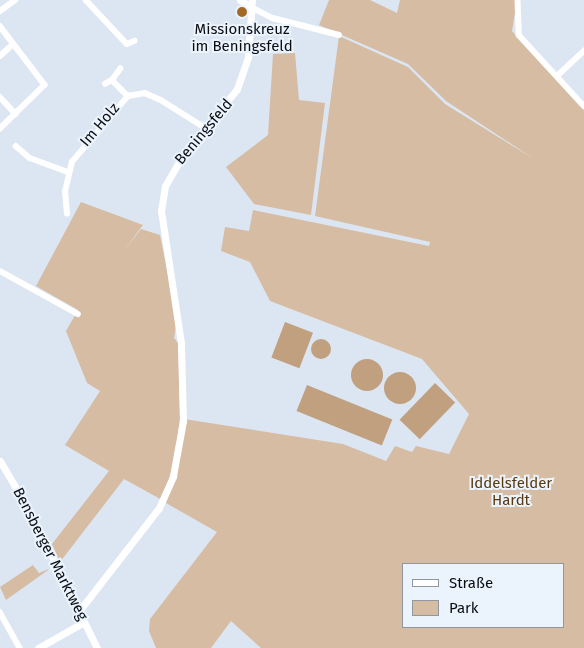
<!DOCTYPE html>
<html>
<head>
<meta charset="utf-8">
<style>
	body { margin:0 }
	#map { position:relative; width:584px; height:648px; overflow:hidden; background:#dce6f3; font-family:"Fira Sans",sans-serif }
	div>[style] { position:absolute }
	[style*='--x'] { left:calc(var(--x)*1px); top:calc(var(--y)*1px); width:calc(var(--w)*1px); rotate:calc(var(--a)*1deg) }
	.green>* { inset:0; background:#d5bca3 }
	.water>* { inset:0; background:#c0a07f; transform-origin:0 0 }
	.round { border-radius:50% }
	.minor>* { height:5.5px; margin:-2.75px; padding:0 2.75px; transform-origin:2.75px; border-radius:2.75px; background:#fff }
	.tertiary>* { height:7px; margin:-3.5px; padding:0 3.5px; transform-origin:3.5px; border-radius:3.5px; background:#fff }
	.dots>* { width:14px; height:14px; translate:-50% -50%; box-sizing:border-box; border:2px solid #ebf3fd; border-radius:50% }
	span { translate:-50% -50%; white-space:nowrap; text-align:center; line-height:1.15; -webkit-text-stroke:4px #ebf3fd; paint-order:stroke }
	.poi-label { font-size:15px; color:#0a0d11 }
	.street-label { font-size:15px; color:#0a0d11 }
	.park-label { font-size:15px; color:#58380f }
	.legend { position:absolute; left:402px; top:563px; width:162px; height:65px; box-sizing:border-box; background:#ebf3fd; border:1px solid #91979f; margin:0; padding:6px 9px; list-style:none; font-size:15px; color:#0a0d11 }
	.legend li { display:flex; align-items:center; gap:10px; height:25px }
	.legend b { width:25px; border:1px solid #91979f }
</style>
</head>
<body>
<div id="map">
	<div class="green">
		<div style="clip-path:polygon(evenodd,329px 0,370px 0,397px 13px,400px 0,517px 0,512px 31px,584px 110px,584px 648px,261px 648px,231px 621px,211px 648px,156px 648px,149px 631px,150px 619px,217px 532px,166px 503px,184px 419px,343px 444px,386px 461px,395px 446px,412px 452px,416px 446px,449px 454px,469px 414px,422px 359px,270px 301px,250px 262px,221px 251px,225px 227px,249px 231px,253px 210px,429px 246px,430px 242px,315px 216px,339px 36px,408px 67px,445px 104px,534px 159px,446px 101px,408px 64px,319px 25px,329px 0,403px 564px,563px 564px,563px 627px,403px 627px,403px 564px)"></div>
		<div style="clip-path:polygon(295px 53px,299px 100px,325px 103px,311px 215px,254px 204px,226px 167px,268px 135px,273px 54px)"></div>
		<div style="clip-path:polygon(81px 202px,143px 225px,123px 252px,141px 229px,160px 235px,177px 320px,174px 338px,178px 343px,180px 418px,174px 464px,162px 500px,124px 479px,60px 562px,52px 544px,109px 471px,65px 445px,100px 391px,87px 383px,66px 331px,78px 310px,36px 286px)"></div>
		<div style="clip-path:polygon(33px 565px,39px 573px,51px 568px,6px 600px,0 587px)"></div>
	</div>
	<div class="water">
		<div style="left:285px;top:322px;width:30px;height:38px;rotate:21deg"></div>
		<div class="round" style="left:311px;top:339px;width:20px;height:20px"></div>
		<div class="round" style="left:351px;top:359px;width:32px;height:32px"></div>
		<div class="round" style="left:384px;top:372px;width:32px;height:32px"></div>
		<div style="left:435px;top:383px;width:28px;height:51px;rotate:44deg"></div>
		<div style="left:307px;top:385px;width:92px;height:28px;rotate:22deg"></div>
	</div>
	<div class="minor">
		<div style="--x:86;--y:0;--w:60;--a:47"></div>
		<div style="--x:127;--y:44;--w:8;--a:-23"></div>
		<div style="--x:518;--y:0;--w:35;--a:88"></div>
		<div style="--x:519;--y:35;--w:96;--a:47.5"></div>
		<div style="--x:251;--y:7;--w:25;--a:27"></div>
		<div style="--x:273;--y:18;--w:68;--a:14.4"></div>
		<div style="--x:0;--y:11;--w:19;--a:-36"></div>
		<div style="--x:0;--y:26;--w:74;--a:52.7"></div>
		<div style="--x:45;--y:85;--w:63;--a:135.6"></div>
		<div style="--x:0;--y:56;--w:15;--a:-42"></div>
		<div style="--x:557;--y:76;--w:37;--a:-43"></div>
		<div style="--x:112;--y:80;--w:14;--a:-54"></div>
		<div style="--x:105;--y:84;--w:8;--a:-30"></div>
		<div style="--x:112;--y:80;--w:23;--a:45"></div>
		<div style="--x:0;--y:97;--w:23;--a:47"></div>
		<div style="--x:16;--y:146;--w:18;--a:41"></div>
		<div style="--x:30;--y:158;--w:40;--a:20.2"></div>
		<div style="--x:67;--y:214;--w:22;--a:-95"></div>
		<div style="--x:65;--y:192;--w:31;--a:-77"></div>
		<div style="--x:72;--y:162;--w:87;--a:-49.7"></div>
		<div style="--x:128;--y:96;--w:17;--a:-10"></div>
		<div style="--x:145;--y:93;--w:17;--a:24"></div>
		<div style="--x:161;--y:100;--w:54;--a:32.2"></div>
		<div style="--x:0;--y:271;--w:89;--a:28.9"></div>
		<div style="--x:0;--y:612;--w:41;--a:60.9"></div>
	</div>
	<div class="tertiary">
		<div style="--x:240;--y:0;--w:13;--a:32"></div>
		<div style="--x:0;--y:461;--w:59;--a:59.5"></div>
		<div style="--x:30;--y:512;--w:152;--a:63.8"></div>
		<div style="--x:79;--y:611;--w:130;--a:-52.2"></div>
		<div style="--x:159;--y:508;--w:35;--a:-66"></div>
		<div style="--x:173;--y:476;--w:56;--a:-79.7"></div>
		<div style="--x:183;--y:421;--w:78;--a:-91.5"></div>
		<div style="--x:181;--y:343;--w:134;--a:-98.6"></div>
		<div style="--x:161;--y:211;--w:25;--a:-81"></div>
		<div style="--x:165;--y:186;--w:36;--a:-60"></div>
		<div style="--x:183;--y:155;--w:85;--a:-50.7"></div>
		<div style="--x:237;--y:89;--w:34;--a:-71"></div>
		<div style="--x:248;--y:57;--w:57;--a:-86"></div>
		<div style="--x:38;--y:648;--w:53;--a:-29.5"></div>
	</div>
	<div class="dots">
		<div style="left:242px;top:12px;background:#a26a26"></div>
	</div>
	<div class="poi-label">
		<span style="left:242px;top:38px">Missionskreuz<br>im Beningsfeld</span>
	</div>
	<div class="street-label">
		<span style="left:100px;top:125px;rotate:-50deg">Im Holz</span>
		<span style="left:204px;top:132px;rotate:-50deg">Beningsfeld</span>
		<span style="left:50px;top:554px;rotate:63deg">Bensberger Marktweg</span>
	</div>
	<div class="park-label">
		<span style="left:511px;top:492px">Iddelsfelder<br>Hardt</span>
	</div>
	<ul class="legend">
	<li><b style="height:6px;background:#fff"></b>Straße</li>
	<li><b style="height:14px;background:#d5bca3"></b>Park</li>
	</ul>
</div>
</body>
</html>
